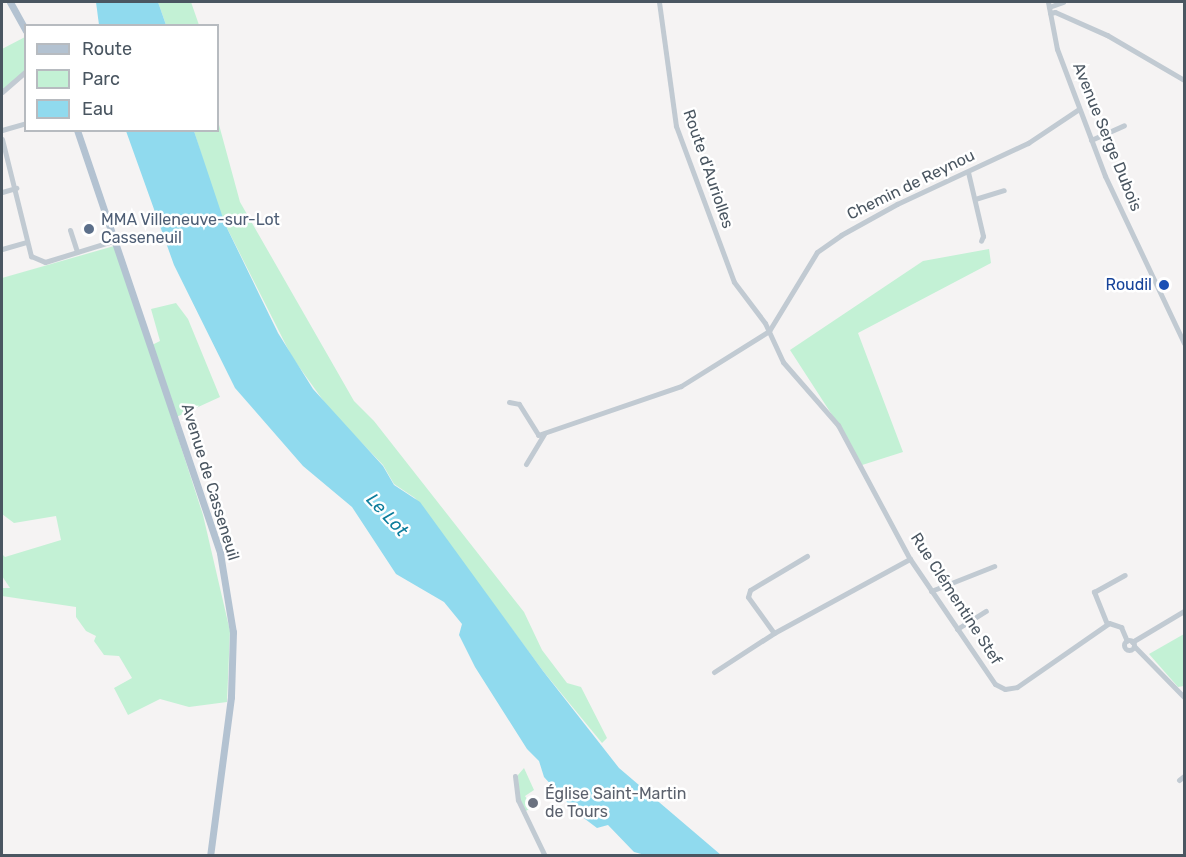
<!DOCTYPE html>
<html>
<head>
<meta charset="utf-8">
<style>
	body { margin:0 }
	#map { position:relative; width:1186px; height:857px; overflow:hidden; background:#f5f3f3; font-family:Rubik,sans-serif }
	div>[style] { position:absolute }
	[style*='--x'] { left:calc(var(--x)*1px); top:calc(var(--y)*1px); width:calc(var(--w)*1px); rotate:calc(var(--a)*1deg) }
	.green>* { inset:0; background:#c3f1d5 }
	.water>* { inset:0; background:#90daee }
	.stream>* { height:1.5px; margin:-0.75px; padding:0 0.75px; transform-origin:0.75px; border-radius:0.75px; background:#90daee }
	.minor>* { height:5px; margin:-2.5px; padding:0 2.5px; transform-origin:2.5px; border-radius:2.5px; background:#c1cad2 }
	.minor>.ring { margin:-2.5px; padding:0; box-sizing:content-box; background:none; border:5px solid #c1cad2; border-radius:50% }
	.major>* { height:7px; margin:-3.5px; padding:0 3.5px; transform-origin:3.5px; border-radius:3.5px; background:#b3c2d1 }
	.dots>* { width:16px; height:16px; translate:-50% -50%; box-sizing:border-box; border:3px solid #fff; border-radius:50% }
	span { translate:-50% -50%; white-space:nowrap; text-align:center; line-height:1.15; -webkit-text-stroke:5px #fff; paint-order:stroke }
	.street-label { font-size:16px; color:#4a5661 }
	.service-label { font-size:16px; color:#4e5e75 }
	.left { translate:0 -50%; text-align:left }
	.transit-label { font-size:16px; color:#164399 }
	.right { translate:-100% -50%; text-align:right }
	.worship-label { font-size:16px; color:#5b616d }
	.water-label { font-size:18px; color:#0c7c9b; font-style:italic }
	.frame { position:absolute; inset:0; border:3px solid #4a5661; pointer-events:none }
	.legend { position:absolute; left:24px; top:24px; width:195px; height:108px; box-sizing:border-box; background:#fff; border:2px solid #b7bbc0; margin:0; padding:8px 10px; list-style:none; font-size:18px; color:#4a5661 }
	.legend li { display:flex; align-items:center; gap:12px; height:30px }
	.legend b { width:30px; border:2px solid #b7bbc0 }
</style>
</head>
<body>
<div id="map">
	<div class="green">
		<div style="clip-path:polygon(158px 2px,191px 2px,199px 25px,166px 25px)"></div>
		<div style="clip-path:polygon(25px 37px,25px 71px,2px 92px,2px 49px)"></div>
		<div style="clip-path:polygon(218px 121px,240px 202px,354px 401px,374px 421px,524px 612px,542px 650px,567px 683px,581px 687px,607px 738px,602px 743px,543px 671px,415px 498px,394px 484px,383px 465px,330px 410px,292px 357px,225px 224px,214px 195px,194px 131px,218px 130px)"></div>
		<div style="clip-path:polygon(114px 246px,150px 346px,160px 341px,151px 309px,176px 303px,188px 319px,220px 397px,172px 419px,203px 515px,230px 631px,227px 702px,189px 707px,160px 699px,128px 715px,114px 688px,132px 678px,119px 656px,104px 655px,94px 641px,96px 636px,86px 631px,76px 617px,76px 607px,2px 596px,2px 588px,10px 588px,2px 576px,2px 554px,5px 557px,61px 540px,56px 516px,14px 523px,2px 514px,2px 278px)"></div>
		<div style="clip-path:polygon(989px 249px,991px 263px,858px 333px,903px 452px,859px 466px,836px 421px,790px 350px,923px 261px)"></div>
		<div style="clip-path:polygon(1184px 634px,1184px 686px,1178px 687px,1149px 654px)"></div>
		<div style="clip-path:polygon(524px 768px,534px 790px,525px 796px,532px 807px,526px 811px,519px 799px,518px 775px)"></div>
	</div>
	<div class="water">
		<div style="clip-path:polygon(96px 2px,158px 2px,166px 25px,99px 25px)"></div>
		<div style="clip-path:polygon(126px 131px,194px 131px,225px 224px,278px 333px,313px 389px,383px 466px,394px 485px,420px 502px,543px 671px,619px 768px,721px 855px,645px 855px,634px 852px,608px 825px,597px 828px,577px 813px,544px 777px,539px 761px,527px 749px,475px 667px,459px 635px,462px 624px,444px 602px,396px 574px,352px 507px,303px 466px,235px 388px,174px 265px)"></div>
	</div>
	<div class="stream">
		<div style="--x:1184;--y:856;--w:3;--a:-90"></div>
	</div>
	<div class="minor">
		<div style="--x:659;--y:2;--w:125;--a:82.2"></div>
		<div style="--x:676;--y:126;--w:166;--a:69.6"></div>
		<div style="--x:734;--y:282;--w:51;--a:52.9"></div>
		<div style="--x:765;--y:323;--w:43;--a:65.2"></div>
		<div style="--x:783;--y:362;--w:84;--a:48.9"></div>
		<div style="--x:838;--y:425;--w:152;--a:61.8"></div>
		<div style="--x:910;--y:559;--w:151;--a:55.8"></div>
		<div style="--x:995;--y:684;--w:11;--a:27"></div>
		<div style="--x:1005;--y:689;--w:12;--a:-9"></div>
		<div style="--x:1017;--y:687;--w:112;--a:-34.8"></div>
		<div style="--x:1109;--y:623;--w:13;--a:18"></div>
		<div style="--x:1121;--y:627;--w:15;--a:67"></div>
		<div style="--x:1048;--y:2;--w:48;--a:79.2"></div>
		<div style="--x:1057;--y:49;--w:136;--a:69.3"></div>
		<div style="--x:1105;--y:176;--w:185;--a:64.7"></div>
		<div style="--x:1049;--y:7;--w:15;--a:-20"></div>
		<div style="--x:1050;--y:13;--w:5;--a:-11"></div>
		<div style="--x:1055;--y:12;--w:57;--a:23.9"></div>
		<div style="--x:1107;--y:35;--w:89;--a:30.3"></div>
		<div style="--x:2;--y:92;--w:32;--a:-41"></div>
		<div style="--x:2;--y:130;--w:25;--a:-16"></div>
		<div style="--x:2;--y:139;--w:121;--a:76.1"></div>
		<div style="--x:31;--y:256;--w:15;--a:23"></div>
		<div style="--x:45;--y:262;--w:74;--a:-17.2"></div>
		<div style="--x:1091;--y:140;--w:36;--a:-24"></div>
		<div style="--x:968;--y:172;--w:66;--a:76.8"></div>
		<div style="--x:983;--y:236;--w:5;--a:112"></div>
		<div style="--x:2;--y:192;--w:15;--a:-16"></div>
		<div style="--x:975;--y:199;--w:30;--a:-17"></div>
		<div style="--x:70;--y:230;--w:23;--a:72"></div>
		<div style="--x:2;--y:249;--w:25;--a:-16"></div>
		<div style="--x:509;--y:402;--w:10;--a:11"></div>
		<div style="--x:519;--y:404;--w:36;--a:58"></div>
		<div style="--x:538;--y:435;--w:151;--a:-18.9"></div>
		<div style="--x:681;--y:386;--w:104;--a:-32"></div>
		<div style="--x:769;--y:331;--w:92;--a:-58.7"></div>
		<div style="--x:817;--y:252;--w:29;--a:-35"></div>
		<div style="--x:841;--y:235;--w:64;--a:-29"></div>
		<div style="--x:897;--y:204;--w:145;--a:-25"></div>
		<div style="--x:1028;--y:143;--w:61;--a:-33.7"></div>
		<div style="--x:526;--y:464;--w:35;--a:-59"></div>
		<div style="--x:807;--y:556;--w:66;--a:149.2"></div>
		<div style="--x:750;--y:590;--w:7;--a:106"></div>
		<div style="--x:748;--y:597;--w:44;--a:54.2"></div>
		<div style="--x:774;--y:633;--w:155;--a:-28.6"></div>
		<div style="--x:931;--y:591;--w:68;--a:-21.6"></div>
		<div style="--x:1107;--y:624;--w:35;--a:-112"></div>
		<div style="--x:1094;--y:592;--w:35;--a:-29"></div>
		<div style="--x:957;--y:629;--w:34;--a:-32"></div>
		<div class="ring" style="left:1124px;top:640px;width:5px;height:5px"></div>
		<div style="--x:1132;--y:642;--w:61;--a:-30.8"></div>
		<div style="--x:1134;--y:646;--w:71;--a:45.6"></div>
		<div style="--x:714;--y:672;--w:72;--a:-33"></div>
		<div style="--x:515;--y:776;--w:24;--a:83"></div>
		<div style="--x:518;--y:800;--w:62;--a:64.3"></div>
		<div style="--x:1179;--y:780;--w:6;--a:-39"></div>
	</div>
	<div class="major">
		<div style="--x:10;--y:2;--w:33;--a:61"></div>
		<div style="--x:77;--y:130;--w:447;--a:71.3"></div>
		<div style="--x:220;--y:553;--w:80;--a:80.7"></div>
		<div style="--x:233;--y:632;--w:65;--a:91.8"></div>
		<div style="--x:231;--y:697;--w:160;--a:97.5"></div>
	</div>
	<div class="dots">
		<div style="left:89px;top:229px;background:#5c6f8a"></div>
		<div style="left:1164px;top:285px;background:#1a4fb4"></div>
		<div style="left:533px;top:803px;background:#6b7280"></div>
	</div>
	<div class="street-label">
		<span style="left:1107px;top:137px;rotate:68deg">Avenue Serge Dubois</span>
		<span style="left:708px;top:169px;rotate:71deg">Route d'Auriolles</span>
		<span style="left:911px;top:185px;rotate:-26deg">Chemin de Reynou</span>
		<span style="left:210px;top:482px;rotate:73deg">Avenue de Casseneuil</span>
		<span style="left:956px;top:599px;rotate:57deg">Rue Clémentine Stef</span>
	</div>
	<div class="service-label">
		<span class="left" style="left:101px;top:229px">MMA Villeneuve-sur-Lot<br>Casseneuil</span>
	</div>
	<div class="transit-label">
		<span class="right" style="left:1152px;top:285px">Roudil</span>
	</div>
	<div class="worship-label">
		<span class="left" style="left:545px;top:803px">Église Saint-Martin<br>de Tours</span>
	</div>
	<div class="water-label">
		<span style="left:387px;top:515px;rotate:47deg">Le Lot</span>
	</div>
	<div class="frame"></div>
	<ul class="legend">
	<li><b style="height:8px;background:#b3c2d1"></b>Route</li>
	<li><b style="height:16px;background:#c3f1d5"></b>Parc</li>
	<li><b style="height:16px;background:#90daee"></b>Eau</li>
	</ul>
</div>
</body>
</html>
